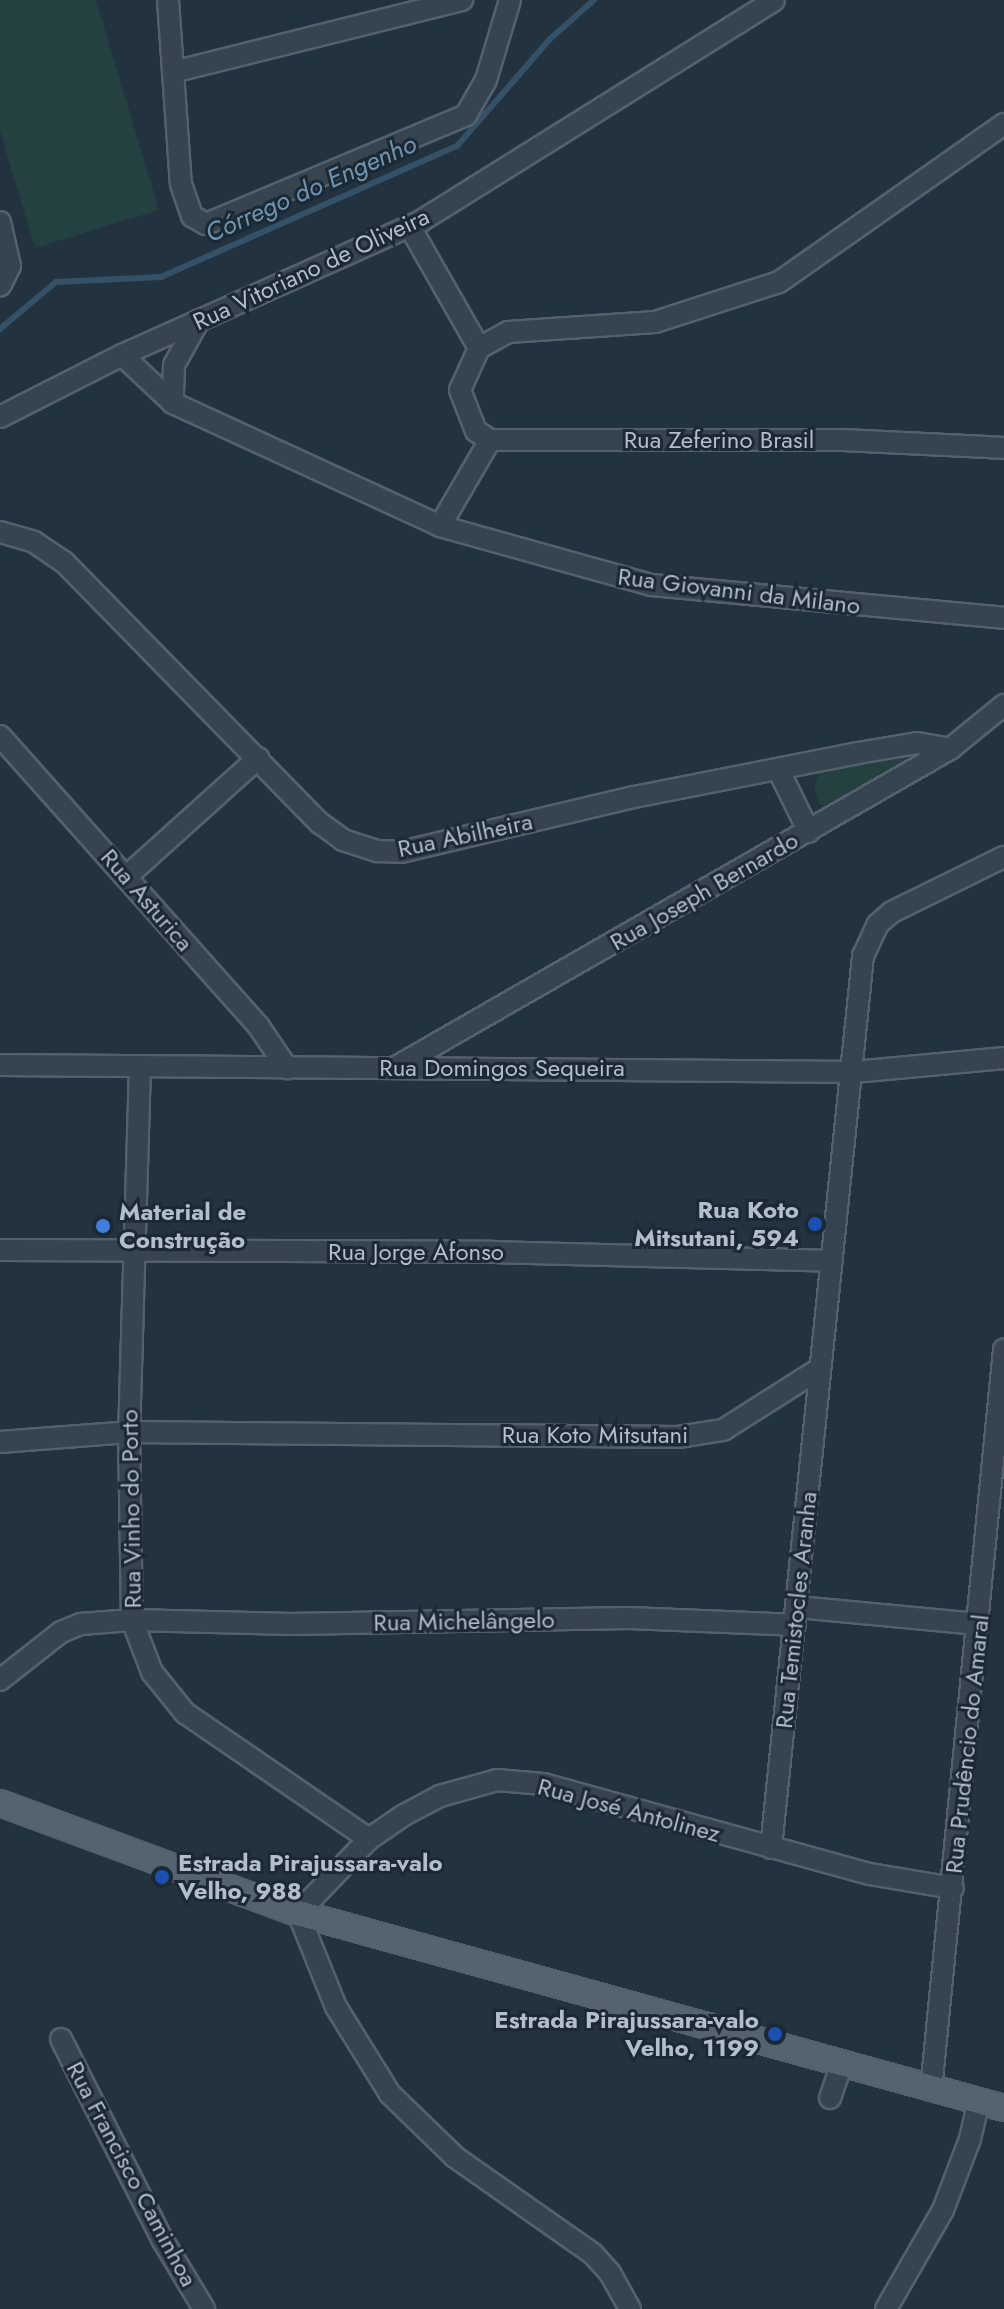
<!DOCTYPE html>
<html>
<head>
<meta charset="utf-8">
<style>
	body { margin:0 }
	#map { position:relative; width:1004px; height:2309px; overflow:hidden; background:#22323f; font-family:Jost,sans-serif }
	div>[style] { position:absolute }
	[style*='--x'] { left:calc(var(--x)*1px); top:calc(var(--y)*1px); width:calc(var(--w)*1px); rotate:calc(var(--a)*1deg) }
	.green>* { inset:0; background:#244040 }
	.stream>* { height:6px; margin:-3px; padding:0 3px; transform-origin:3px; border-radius:3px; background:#345168 }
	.roads { filter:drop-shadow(2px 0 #54616d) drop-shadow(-2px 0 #54616d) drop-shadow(0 2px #54616d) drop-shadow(0 -2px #54616d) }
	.minor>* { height:20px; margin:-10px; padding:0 10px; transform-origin:10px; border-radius:10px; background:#36444f }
	.major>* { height:24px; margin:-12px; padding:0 12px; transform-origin:12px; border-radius:12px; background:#54636f }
	.dots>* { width:22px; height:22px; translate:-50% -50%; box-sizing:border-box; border:4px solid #1b2934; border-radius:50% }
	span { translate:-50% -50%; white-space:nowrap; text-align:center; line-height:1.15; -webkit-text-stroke:6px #1b2934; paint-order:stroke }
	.street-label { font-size:24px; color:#b2beca }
	.poi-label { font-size:24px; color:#b2beca; font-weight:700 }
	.right { translate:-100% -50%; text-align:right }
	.left { translate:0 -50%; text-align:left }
	.water-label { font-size:26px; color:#7094b0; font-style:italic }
</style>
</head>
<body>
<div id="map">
	<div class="green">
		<div style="clip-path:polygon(0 0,96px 0,159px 210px,35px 248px,0 131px)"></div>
		<div style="clip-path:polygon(927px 748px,929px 752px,831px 811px,819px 804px,814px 786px,819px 772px,829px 767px)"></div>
	</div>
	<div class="stream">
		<div style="--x:0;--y:329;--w:73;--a:-40"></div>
		<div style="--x:56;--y:282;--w:105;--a:-2.7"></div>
		<div style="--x:161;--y:277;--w:324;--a:-23.9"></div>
		<div style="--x:457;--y:146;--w:142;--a:-49"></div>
		<div style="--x:550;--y:39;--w:59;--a:-41.6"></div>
	</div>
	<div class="roads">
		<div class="minor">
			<div style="--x:168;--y:0;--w:184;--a:86"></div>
			<div style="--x:181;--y:184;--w:34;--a:71"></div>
			<div style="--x:192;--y:216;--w:16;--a:30"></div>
			<div style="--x:206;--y:224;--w:282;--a:-22.7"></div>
			<div style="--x:466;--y:115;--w:40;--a:-60.3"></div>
			<div style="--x:486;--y:80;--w:84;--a:-73.3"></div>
			<div style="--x:173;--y:72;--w:298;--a:-14"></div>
			<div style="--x:1004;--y:124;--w:275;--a:144.9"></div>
			<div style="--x:779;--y:282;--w:130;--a:162.1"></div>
			<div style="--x:655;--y:322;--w:147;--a:176.1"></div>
			<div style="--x:508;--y:332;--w:33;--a:151"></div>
			<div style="--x:479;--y:348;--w:46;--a:114.3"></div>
			<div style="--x:460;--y:390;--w:44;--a:68.7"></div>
			<div style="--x:476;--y:431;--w:17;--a:33"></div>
			<div style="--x:490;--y:440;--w:353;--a:0"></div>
			<div style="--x:843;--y:440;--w:161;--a:2.8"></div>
			<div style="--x:0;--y:222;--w:45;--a:77.2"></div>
			<div style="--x:10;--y:266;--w:22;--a:117"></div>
			<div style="--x:410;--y:227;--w:139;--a:60.3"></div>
			<div style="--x:199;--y:320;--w:51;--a:119.1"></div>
			<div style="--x:174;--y:365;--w:38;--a:92"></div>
			<div style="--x:173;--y:403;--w:294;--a:24.7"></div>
			<div style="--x:440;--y:526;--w:219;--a:15.6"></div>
			<div style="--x:651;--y:585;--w:355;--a:5.3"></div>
			<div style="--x:122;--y:355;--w:70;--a:43.3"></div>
			<div style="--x:0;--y:417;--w:137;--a:-26.9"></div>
			<div style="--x:122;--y:355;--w:328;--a:-24.1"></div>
			<div style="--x:421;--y:221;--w:416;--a:-32"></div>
			<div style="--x:440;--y:526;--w:99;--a:-59.8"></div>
			<div style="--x:0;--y:532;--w:35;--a:16"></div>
			<div style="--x:34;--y:542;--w:36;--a:34"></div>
			<div style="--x:64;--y:562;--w:366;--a:45.6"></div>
			<div style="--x:320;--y:823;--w:29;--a:36"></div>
			<div style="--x:343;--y:840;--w:36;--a:18"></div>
			<div style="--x:377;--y:851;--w:24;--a:2"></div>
			<div style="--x:401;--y:852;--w:239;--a:-13.3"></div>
			<div style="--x:634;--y:797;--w:228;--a:-11.1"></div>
			<div style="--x:858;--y:753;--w:60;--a:-9.6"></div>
			<div style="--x:917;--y:743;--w:34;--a:10"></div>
			<div style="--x:0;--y:736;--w:390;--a:48.3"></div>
			<div style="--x:259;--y:1027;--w:50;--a:55.7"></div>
			<div style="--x:778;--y:769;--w:70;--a:63.8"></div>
			<div style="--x:126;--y:877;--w:178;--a:-42"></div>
			<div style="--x:0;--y:1065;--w:854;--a:0.47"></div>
			<div style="--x:854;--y:1072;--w:151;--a:-5.3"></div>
			<div style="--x:140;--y:1066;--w:366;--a:91.7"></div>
			<div style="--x:129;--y:1432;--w:188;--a:89.1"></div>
			<div style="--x:132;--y:1620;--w:56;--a:69"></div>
			<div style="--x:152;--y:1672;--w:53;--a:51.2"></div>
			<div style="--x:185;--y:1713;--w:223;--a:34.4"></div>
			<div style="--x:396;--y:1067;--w:639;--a:-29.86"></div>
			<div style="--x:950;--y:749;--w:70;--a:-39.2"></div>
			<div style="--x:0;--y:1250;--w:493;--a:0.2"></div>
			<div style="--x:493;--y:1252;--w:339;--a:1.5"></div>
			<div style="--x:0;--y:1442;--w:129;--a:-4.4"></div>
			<div style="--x:129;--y:1432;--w:549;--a:0.52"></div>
			<div style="--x:678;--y:1437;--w:46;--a:-8.8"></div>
			<div style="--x:723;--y:1430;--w:110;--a:-32.4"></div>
			<div style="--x:797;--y:1607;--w:182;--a:5.4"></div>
			<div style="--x:0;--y:1680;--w:78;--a:-38.2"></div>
			<div style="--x:61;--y:1632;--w:22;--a:-22"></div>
			<div style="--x:81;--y:1624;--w:51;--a:-4.5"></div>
			<div style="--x:132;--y:1620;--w:159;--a:1.4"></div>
			<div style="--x:291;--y:1624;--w:338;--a:-1"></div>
			<div style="--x:629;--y:1618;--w:166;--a:2.4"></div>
			<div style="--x:771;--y:1848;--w:897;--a:-84.11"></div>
			<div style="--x:863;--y:956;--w:35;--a:-65"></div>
			<div style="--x:878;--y:924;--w:18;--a:-41"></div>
			<div style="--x:892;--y:912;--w:125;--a:-26.2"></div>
			<div style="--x:61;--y:2039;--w:224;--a:63.2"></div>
			<div style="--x:162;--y:2239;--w:82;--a:59"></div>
			<div style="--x:931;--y:2090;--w:744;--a:-84.37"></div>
			<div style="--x:830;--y:2098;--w:34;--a:-71"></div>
			<div style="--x:630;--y:2309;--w:41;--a:-119.1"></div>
			<div style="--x:610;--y:2273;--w:25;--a:-132"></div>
			<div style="--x:593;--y:2254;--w:169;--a:-144.9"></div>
			<div style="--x:455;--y:2157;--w:91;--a:-135.9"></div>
			<div style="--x:390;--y:2094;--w:102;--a:-121.8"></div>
			<div style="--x:336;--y:2007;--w:101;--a:-112"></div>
			<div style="--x:298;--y:1913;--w:103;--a:-46.2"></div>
			<div style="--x:369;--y:1839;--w:42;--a:-34.4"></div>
			<div style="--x:404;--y:1815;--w:41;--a:-27.8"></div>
			<div style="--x:440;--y:1796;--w:59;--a:-15.7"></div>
			<div style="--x:497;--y:1780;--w:46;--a:5"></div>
			<div style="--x:543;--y:1784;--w:339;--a:15.4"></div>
			<div style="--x:870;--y:1874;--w:84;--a:9.6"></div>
			<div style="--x:886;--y:2309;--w:114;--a:-60.1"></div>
			<div style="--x:943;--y:2210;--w:76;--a:-69.2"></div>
			<div style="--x:970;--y:2139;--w:37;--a:-77"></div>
		</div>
		<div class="major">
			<div style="--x:0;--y:1803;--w:318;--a:20.3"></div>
			<div style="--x:298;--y:1913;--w:732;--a:15.44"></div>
		</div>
	</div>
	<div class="dots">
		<div style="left:815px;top:1224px;background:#1a4fb4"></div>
		<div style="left:103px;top:1226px;background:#3f7fe0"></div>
		<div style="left:162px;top:1877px;background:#1a4fb4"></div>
		<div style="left:775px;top:2034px;background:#1a4fb4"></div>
	</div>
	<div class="street-label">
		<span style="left:311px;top:269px;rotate:-25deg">Rua Vitoriano de Oliveira</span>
		<span style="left:719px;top:440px">Rua Zeferino Brasil</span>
		<span style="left:739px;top:591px;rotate:7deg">Rua Giovanni da Milano</span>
		<span style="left:465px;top:835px;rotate:-12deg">Rua Abilheira</span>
		<span style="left:704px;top:891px;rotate:-30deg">Rua Joseph Bernardo</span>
		<span style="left:147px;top:900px;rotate:49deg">Rua Asturica</span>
		<span style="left:502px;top:1068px">Rua Domingos Sequeira</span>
		<span style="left:416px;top:1252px">Rua Jorge Afonso</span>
		<span style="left:595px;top:1435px">Rua Koto Mitsutani</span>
		<span style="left:131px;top:1509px;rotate:-91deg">Rua Vinho do Porto</span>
		<span style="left:796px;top:1610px;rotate:-84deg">Rua Temistocles Aranha</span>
		<span style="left:464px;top:1621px;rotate:-1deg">Rua Michelângelo</span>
		<span style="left:967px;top:1744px;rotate:-84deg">Rua Prudêncio do Amaral</span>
		<span style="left:629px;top:1810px;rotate:15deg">Rua José Antolinez</span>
		<span style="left:132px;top:2174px;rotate:62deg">Rua Francisco Caminhoa</span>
	</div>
	<div class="poi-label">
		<span class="right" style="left:799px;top:1224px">Rua Koto<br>Mitsutani, 594</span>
		<span class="left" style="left:119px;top:1226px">Material de<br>Construção</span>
		<span class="left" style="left:178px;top:1877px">Estrada Pirajussara-valo<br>Velho, 988</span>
		<span class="right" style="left:759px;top:2034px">Estrada Pirajussara-valo<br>Velho, 1199</span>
	</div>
	<div class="water-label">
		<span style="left:311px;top:189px;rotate:-24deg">Córrego do Engenho</span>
	</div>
</div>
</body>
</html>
